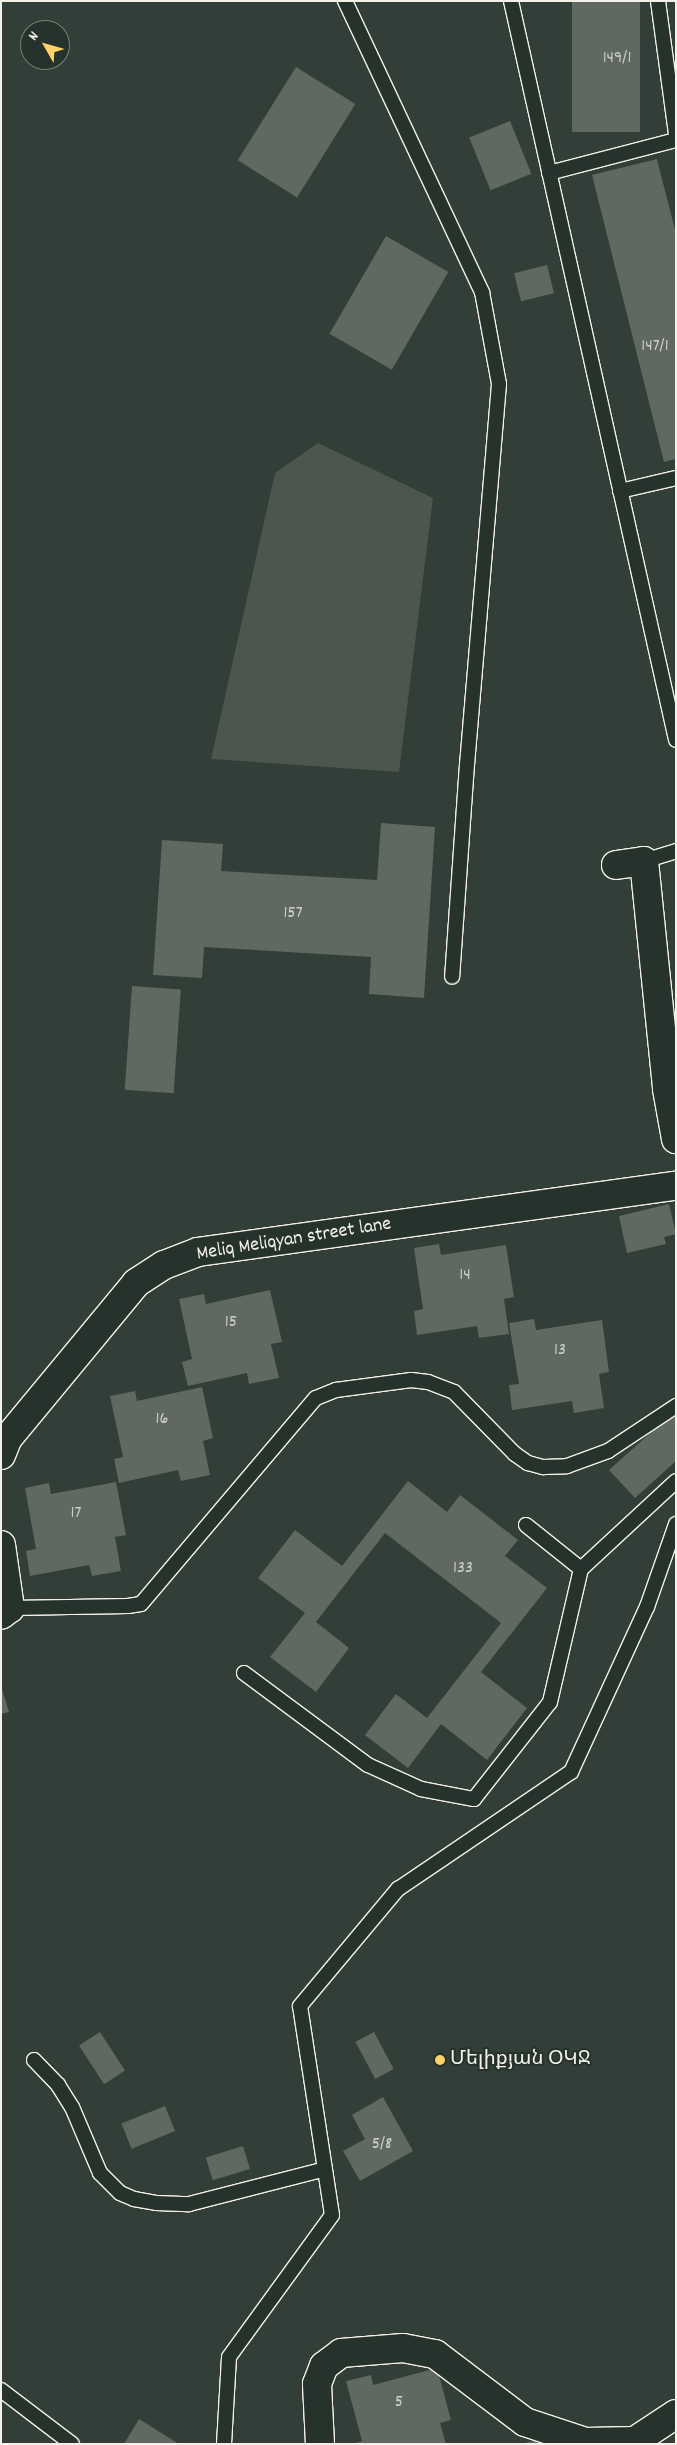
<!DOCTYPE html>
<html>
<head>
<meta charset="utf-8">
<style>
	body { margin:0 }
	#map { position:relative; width:677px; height:2445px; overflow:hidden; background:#323e38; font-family:Dekko,"Noto Sans Armenian",sans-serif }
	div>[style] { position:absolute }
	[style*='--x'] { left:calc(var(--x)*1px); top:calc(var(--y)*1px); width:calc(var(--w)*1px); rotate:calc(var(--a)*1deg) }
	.green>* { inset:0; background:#4c564f }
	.building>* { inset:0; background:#5f6861; transform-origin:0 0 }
	.roads { filter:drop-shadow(1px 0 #f4f1e8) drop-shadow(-1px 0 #f4f1e8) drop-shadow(0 1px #f4f1e8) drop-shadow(0 -1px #f4f1e8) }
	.lane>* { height:14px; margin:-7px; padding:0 7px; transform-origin:7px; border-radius:7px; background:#26332d }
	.street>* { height:28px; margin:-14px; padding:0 14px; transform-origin:14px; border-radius:14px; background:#26332d }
	.dots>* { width:14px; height:14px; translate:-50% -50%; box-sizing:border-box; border:2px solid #26332d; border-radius:50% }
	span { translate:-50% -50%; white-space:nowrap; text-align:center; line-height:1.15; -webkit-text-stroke:4px #26332d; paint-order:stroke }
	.number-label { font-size:18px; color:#cfcfc6 }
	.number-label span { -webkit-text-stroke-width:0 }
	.street-label { font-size:20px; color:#f4f1e8 }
	.poi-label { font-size:20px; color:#f4f1e8 }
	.left { translate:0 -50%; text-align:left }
	.frame { position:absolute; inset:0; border:2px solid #f4f1e8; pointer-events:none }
	.north { position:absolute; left:20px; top:20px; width:50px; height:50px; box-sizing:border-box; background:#26332d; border:1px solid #787f78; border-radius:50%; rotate:308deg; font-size:14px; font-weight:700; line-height:20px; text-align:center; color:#f4f1e8 }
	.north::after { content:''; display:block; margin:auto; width:18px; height:22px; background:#ffd166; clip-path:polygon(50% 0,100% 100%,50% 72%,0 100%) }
</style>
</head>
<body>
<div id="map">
	<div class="green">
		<div style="clip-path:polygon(318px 443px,433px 498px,399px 772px,211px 759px,275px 473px)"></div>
	</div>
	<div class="building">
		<div style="left:572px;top:1px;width:68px;height:131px"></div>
		<div style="left:296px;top:67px;width:70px;height:110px;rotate:32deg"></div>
		<div style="left:510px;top:121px;width:57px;height:44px;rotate:68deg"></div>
		<div style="clip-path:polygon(657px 159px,676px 234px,676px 459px,664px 462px,592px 175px)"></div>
		<div style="left:386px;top:236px;width:72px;height:113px;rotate:30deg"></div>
		<div style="left:547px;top:265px;width:29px;height:34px;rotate:76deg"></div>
		<div style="clip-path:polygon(381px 823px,435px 827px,424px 998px,369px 994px,371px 957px,204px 947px,202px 978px,153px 975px,162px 840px,223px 844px,221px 871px,377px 880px)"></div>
		<div style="left:132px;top:986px;width:49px;height:104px;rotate:4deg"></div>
		<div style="clip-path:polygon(669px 1204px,676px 1234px,664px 1237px,666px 1244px,627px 1253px,619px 1216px)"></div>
		<div style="clip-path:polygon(439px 1244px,441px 1255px,506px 1245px,514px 1297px,504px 1299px,509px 1334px,479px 1338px,477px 1326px,417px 1335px,414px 1311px,423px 1309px,414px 1248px)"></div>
		<div style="clip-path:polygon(270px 1290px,282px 1342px,271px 1344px,279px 1378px,249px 1384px,247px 1373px,188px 1386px,182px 1362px,192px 1359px,179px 1299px,204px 1294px,206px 1304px)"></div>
		<div style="clip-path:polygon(534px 1319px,536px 1330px,602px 1320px,609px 1372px,599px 1374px,604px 1408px,574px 1413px,572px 1401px,512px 1410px,509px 1385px,519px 1384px,509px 1323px)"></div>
		<div style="clip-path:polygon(202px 1387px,213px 1438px,203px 1441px,210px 1475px,181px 1481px,178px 1470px,119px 1483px,114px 1459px,123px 1457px,110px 1396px,135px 1391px,137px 1401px)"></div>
		<div style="clip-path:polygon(676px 1410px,676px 1461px,635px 1498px,609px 1470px)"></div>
		<div style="clip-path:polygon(408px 1481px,447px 1512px,460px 1495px,518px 1540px,505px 1556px,547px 1588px,481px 1672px,527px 1708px,487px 1760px,441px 1724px,408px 1768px,365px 1735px,396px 1694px,427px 1718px,501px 1623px,385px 1533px,316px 1622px,349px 1648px,316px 1692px,270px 1657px,305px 1613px,258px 1578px,295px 1530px,342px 1566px)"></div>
		<div style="clip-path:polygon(116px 1482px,126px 1535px,115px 1537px,121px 1571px,92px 1576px,89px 1565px,30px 1576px,26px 1551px,36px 1549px,25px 1488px,49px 1483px,51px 1494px)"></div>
		<div style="clip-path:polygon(1px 1686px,9px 1712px,1px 1714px)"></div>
		<div style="left:100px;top:2032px;width:46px;height:25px;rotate:57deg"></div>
		<div style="left:374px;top:2032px;width:42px;height:21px;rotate:62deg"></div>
		<div style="clip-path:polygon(383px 2097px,413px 2151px,360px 2181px,343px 2151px,365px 2139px,352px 2115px)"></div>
		<div style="left:165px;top:2106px;width:27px;height:47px;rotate:68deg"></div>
		<div style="left:243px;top:2146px;width:24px;height:39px;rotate:73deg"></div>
		<div style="clip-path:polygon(437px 2368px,451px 2420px,440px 2423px,446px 2444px,353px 2444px,362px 2441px,346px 2381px,371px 2375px,373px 2385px)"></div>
		<div style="clip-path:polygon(139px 2419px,179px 2444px,124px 2444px)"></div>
		<div style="clip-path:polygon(541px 2439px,542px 2444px,525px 2444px,525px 2443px)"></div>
	</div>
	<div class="roads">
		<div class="lane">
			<div style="--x:345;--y:1;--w:322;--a:64.8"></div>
			<div style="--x:482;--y:292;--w:94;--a:79.5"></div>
			<div style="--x:499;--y:384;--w:381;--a:94.8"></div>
			<div style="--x:467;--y:764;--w:213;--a:94"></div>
			<div style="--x:511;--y:1;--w:757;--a:77.41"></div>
			<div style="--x:658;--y:1;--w:134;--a:82.3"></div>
			<div style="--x:549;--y:173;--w:131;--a:-14.6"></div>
			<div style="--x:620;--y:491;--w:57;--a:-13.1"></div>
			<div style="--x:644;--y:861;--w:34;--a:-17"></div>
			<div style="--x:526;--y:1525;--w:70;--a:38.7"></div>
			<div style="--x:581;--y:1569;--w:129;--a:-42.8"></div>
			<div style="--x:10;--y:1608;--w:118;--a:-1"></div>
			<div style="--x:128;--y:1606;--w:13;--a:-9"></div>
			<div style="--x:141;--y:1604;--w:270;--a:-49.7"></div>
			<div style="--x:316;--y:1398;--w:22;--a:-22"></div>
			<div style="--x:336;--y:1390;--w:76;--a:-7.6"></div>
			<div style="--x:411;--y:1380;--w:17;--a:7"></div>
			<div style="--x:428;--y:1382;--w:28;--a:21"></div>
			<div style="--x:454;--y:1392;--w:87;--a:45.5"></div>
			<div style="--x:515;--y:1454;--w:16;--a:35"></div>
			<div style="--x:528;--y:1463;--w:16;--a:15"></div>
			<div style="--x:543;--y:1467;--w:24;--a:-2"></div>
			<div style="--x:567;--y:1466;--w:44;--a:-20.1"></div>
			<div style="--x:608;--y:1451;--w:82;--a:-33.5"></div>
			<div style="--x:244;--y:1673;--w:154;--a:36.6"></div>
			<div style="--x:368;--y:1765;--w:58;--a:24.4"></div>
			<div style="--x:421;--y:1789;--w:54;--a:10.7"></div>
			<div style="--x:474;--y:1799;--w:123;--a:-51.9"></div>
			<div style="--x:550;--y:1702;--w:137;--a:-76.9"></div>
			<div style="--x:34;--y:2060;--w:35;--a:46"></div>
			<div style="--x:58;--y:2085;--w:26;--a:58"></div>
			<div style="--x:72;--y:2107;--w:72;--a:67"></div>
			<div style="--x:100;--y:2173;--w:28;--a:45"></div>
			<div style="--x:120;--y:2193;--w:15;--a:23"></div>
			<div style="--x:134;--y:2199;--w:22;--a:10"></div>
			<div style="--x:156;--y:2203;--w:33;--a:2"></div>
			<div style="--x:189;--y:2204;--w:140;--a:-14.4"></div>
			<div style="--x:1;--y:2390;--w:89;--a:37.3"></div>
			<div style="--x:224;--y:2444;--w:87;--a:-86.7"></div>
			<div style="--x:229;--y:2357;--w:175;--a:-54"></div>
			<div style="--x:332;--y:2215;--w:211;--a:-98.7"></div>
			<div style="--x:300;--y:2006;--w:153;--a:-50.1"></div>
			<div style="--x:398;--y:1889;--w:209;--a:-34.1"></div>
			<div style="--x:571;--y:1772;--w:182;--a:-65.3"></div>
			<div style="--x:647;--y:1607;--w:88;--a:-70.7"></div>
		</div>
		<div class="street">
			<div style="--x:616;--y:865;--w:28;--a:-8"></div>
			<div style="--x:644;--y:861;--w:229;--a:84.2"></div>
			<div style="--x:667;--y:1089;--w:51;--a:79.8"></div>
			<div style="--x:1;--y:1455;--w:18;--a:-68"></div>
			<div style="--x:8;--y:1438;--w:201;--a:-50.4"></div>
			<div style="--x:136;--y:1283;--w:33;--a:-33"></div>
			<div style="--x:164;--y:1265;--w:36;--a:-21"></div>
			<div style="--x:198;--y:1252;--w:483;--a:-7.9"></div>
			<div style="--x:1;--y:1545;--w:64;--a:81.9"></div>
			<div style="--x:10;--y:1608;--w:11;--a:142"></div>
			<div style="--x:320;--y:2444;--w:60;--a:-92.9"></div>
			<div style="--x:317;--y:2384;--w:19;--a:-69"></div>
			<div style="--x:324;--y:2366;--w:21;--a:-37"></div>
			<div style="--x:341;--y:2353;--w:62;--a:-4.6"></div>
			<div style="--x:403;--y:2348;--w:33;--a:11"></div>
			<div style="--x:435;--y:2354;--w:113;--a:37.1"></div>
			<div style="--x:525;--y:2422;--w:63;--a:18.4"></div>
			<div style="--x:585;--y:2442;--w:50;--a:-1.1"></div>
			<div style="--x:635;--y:2441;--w:49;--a:-33.4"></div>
		</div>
	</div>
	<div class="dots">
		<div style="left:440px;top:2060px;background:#ffd166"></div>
	</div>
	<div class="number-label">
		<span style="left:617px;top:59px">149/1</span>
		<span style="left:655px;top:347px">147/1</span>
		<span style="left:293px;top:914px">157</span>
		<span style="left:465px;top:1276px">14</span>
		<span style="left:231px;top:1323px">15</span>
		<span style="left:560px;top:1351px">13</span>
		<span style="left:162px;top:1420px">16</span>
		<span style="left:76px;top:1514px">17</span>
		<span style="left:463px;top:1569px">133</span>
		<span style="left:382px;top:2145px">5/8</span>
		<span style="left:399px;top:2403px">5</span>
	</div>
	<div class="street-label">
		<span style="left:294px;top:1240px;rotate:-9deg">Meliq Meliqyan street lane</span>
	</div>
	<div class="poi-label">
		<span class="left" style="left:450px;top:2060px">Մելիքյան ՕԿՋ</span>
	</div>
	<div class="frame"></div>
	<div class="north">N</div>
</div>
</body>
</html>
